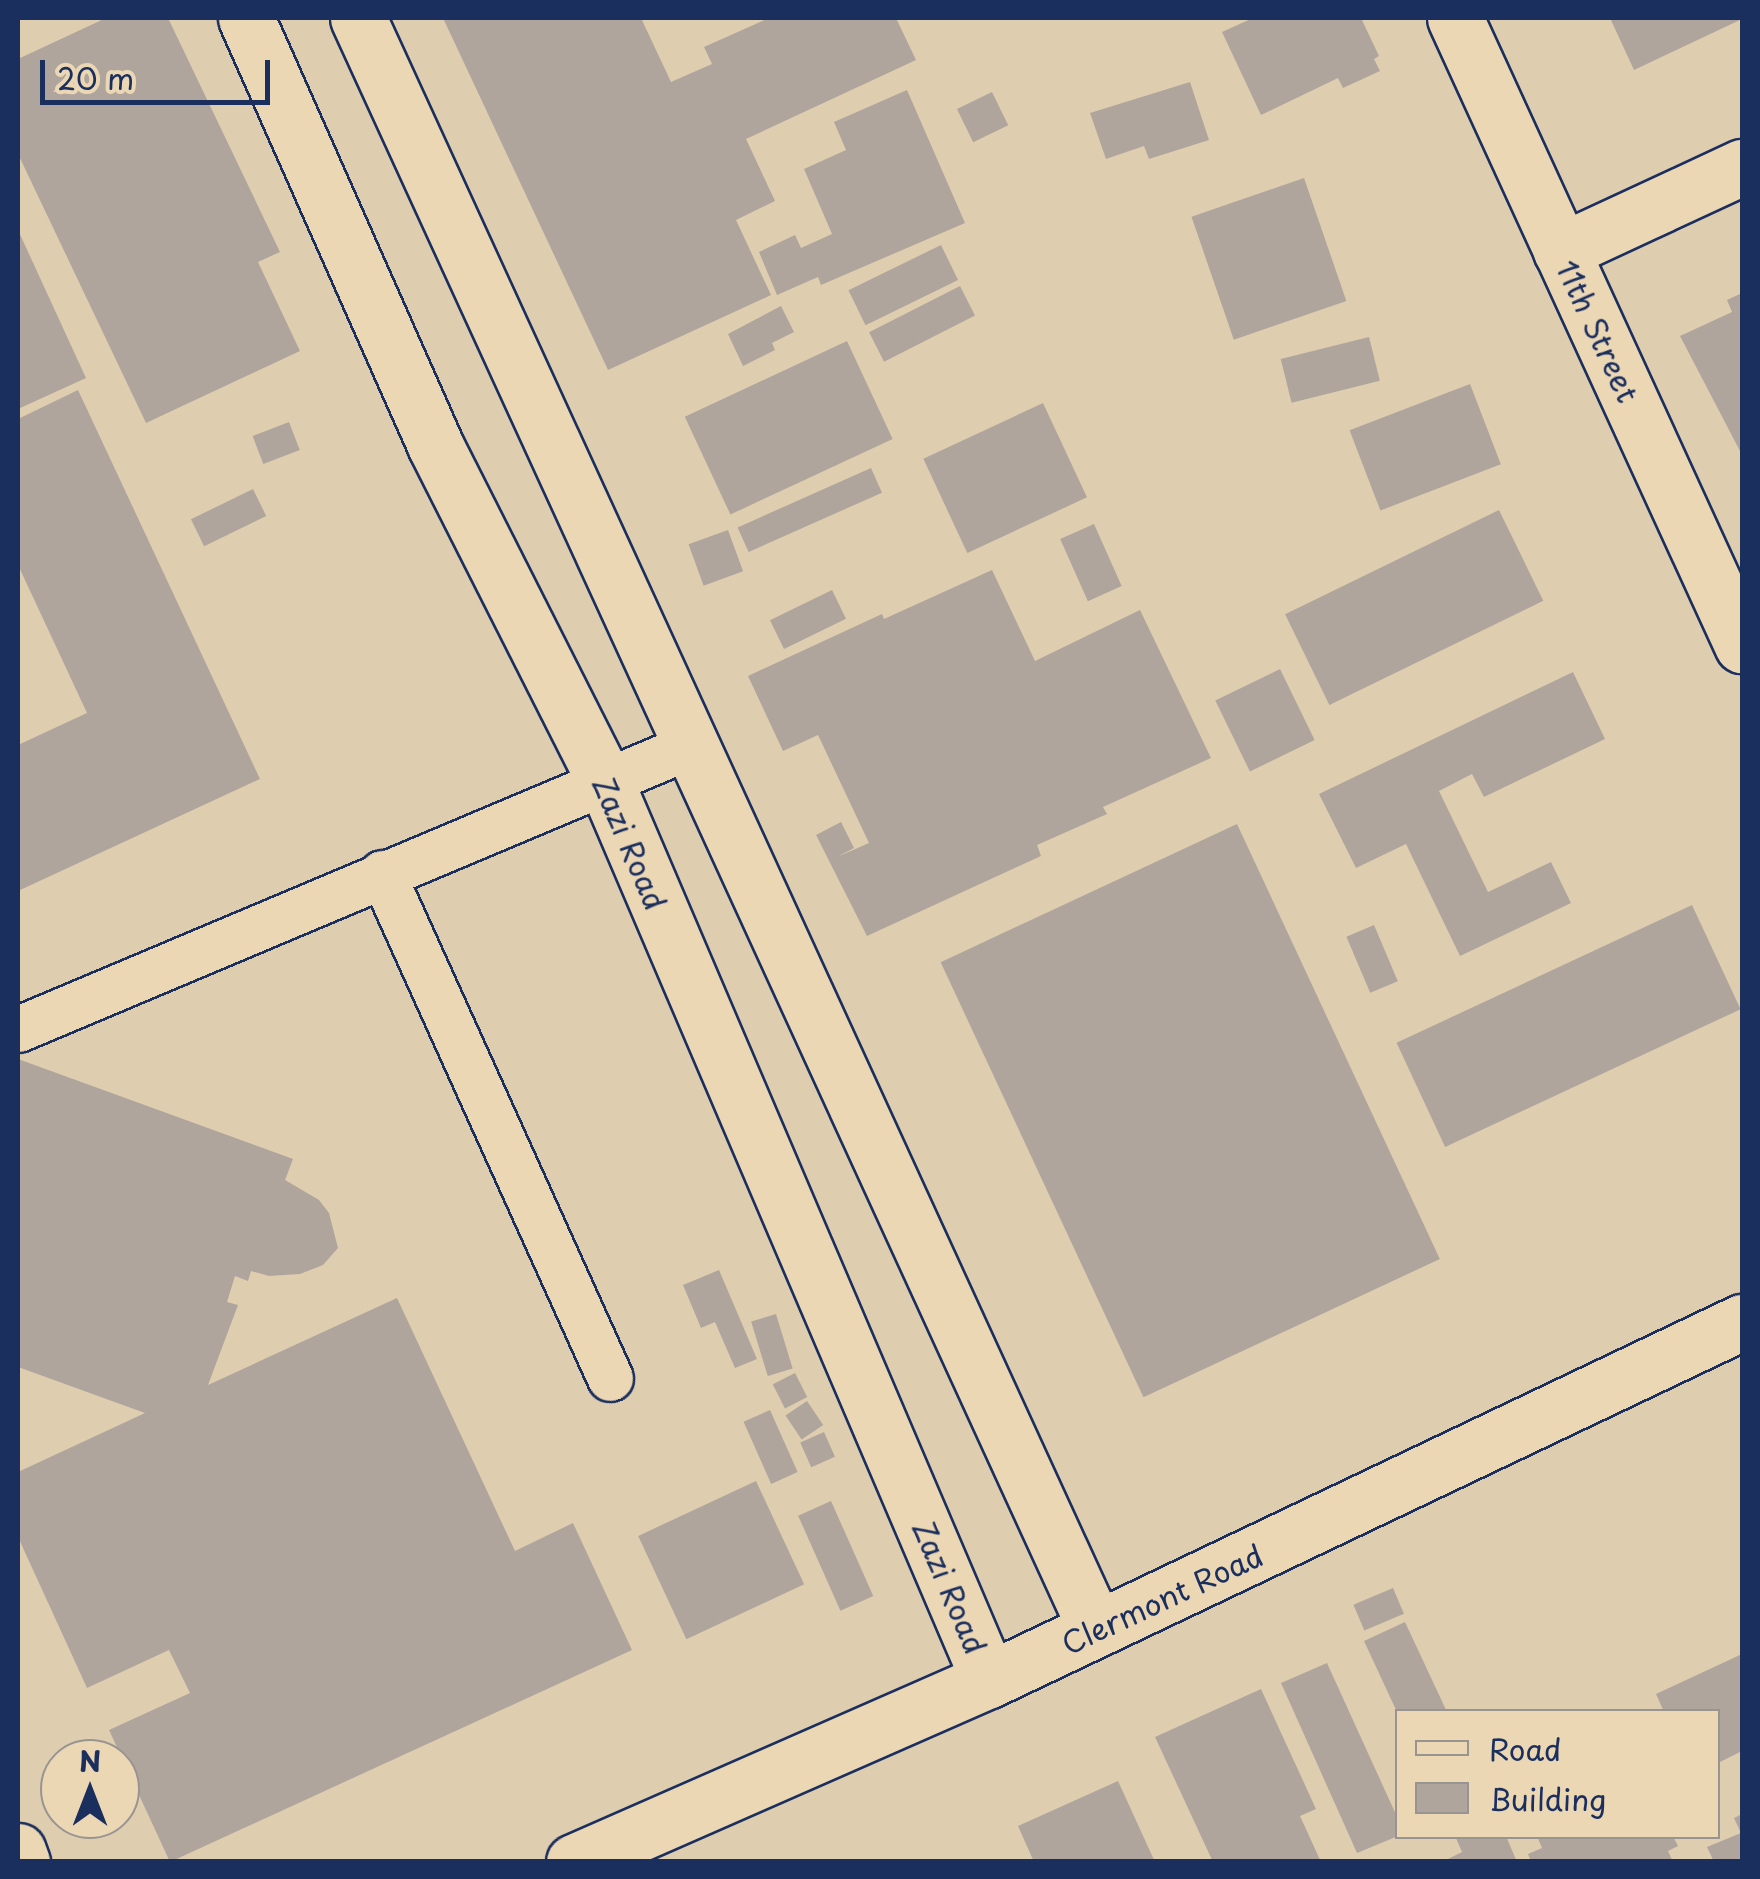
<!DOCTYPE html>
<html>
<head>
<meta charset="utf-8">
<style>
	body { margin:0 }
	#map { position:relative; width:1760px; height:1879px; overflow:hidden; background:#dfcdb0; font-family:"Playpen Sans",sans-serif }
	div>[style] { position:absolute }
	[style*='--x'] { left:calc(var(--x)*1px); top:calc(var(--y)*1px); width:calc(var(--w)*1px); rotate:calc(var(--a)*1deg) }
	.building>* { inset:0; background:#afa59c; transform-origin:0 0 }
	.roads { filter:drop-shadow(2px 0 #1b2f5e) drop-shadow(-2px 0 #1b2f5e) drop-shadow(0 2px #1b2f5e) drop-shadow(0 -2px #1b2f5e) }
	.service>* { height:45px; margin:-22.5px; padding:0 22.5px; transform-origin:22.5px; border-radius:22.5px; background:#ecd7b5 }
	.minor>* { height:55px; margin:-27.5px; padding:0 27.5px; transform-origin:27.5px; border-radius:27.5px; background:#ecd7b5 }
	.tertiary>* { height:55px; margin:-27.5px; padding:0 27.5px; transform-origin:27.5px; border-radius:27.5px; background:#ecd7b5 }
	span { translate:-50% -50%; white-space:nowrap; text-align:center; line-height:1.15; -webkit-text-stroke:9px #ecd7b5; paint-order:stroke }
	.street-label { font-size:30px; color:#1b2f5e }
	.frame { position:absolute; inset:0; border:20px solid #1b2f5e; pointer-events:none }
	.legend { position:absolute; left:1395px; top:1709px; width:325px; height:130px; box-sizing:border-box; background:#ecd7b5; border:2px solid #989492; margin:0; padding:12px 18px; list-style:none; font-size:30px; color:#1b2f5e }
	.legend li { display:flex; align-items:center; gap:20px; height:50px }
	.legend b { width:50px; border:2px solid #989492 }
	.north { position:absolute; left:40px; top:1739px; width:100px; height:100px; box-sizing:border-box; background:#ecd7b5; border:2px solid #989492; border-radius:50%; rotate:0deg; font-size:28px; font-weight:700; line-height:40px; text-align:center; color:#1b2f5e }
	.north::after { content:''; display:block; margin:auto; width:35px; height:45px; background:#1b2f5e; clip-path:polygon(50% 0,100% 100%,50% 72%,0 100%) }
	.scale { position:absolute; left:40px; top:60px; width:230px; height:45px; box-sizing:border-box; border:5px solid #1b2f5e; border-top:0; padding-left:12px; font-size:30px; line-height:35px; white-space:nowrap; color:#1b2f5e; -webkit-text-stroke:8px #ecd7b5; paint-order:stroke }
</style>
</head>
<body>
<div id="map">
	<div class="building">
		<div style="clip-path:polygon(106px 18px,168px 18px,280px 252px,258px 262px,300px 351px,146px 423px,18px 154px,18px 59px)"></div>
		<div style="clip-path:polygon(443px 18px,641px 18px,671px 82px,712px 64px,704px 47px,769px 18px,896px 18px,916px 60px,746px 139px,775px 201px,736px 220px,771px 295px,608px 370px)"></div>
		<div style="clip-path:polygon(1253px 18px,1361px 18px,1379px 56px,1374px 59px,1380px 71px,1343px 88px,1338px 78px,1261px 115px,1222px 32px)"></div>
		<div style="clip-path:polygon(1610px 18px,1742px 18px,1742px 19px,1634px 70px)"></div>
		<div style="clip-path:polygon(1190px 82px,1209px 140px,1149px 159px,1144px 146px,1106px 159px,1090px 113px)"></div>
		<div style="clip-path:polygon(907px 90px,965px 223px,821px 285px,818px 277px,777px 295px,759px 252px,795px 235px,801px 248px,832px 234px,804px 169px,846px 150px,834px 122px)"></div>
		<div style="left:992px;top:92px;width:37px;height:39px;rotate:64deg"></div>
		<div style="left:1304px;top:178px;width:130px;height:119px;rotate:71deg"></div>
		<div style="clip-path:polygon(18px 230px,86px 378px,18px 409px)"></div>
		<div style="left:941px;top:245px;width:39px;height:103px;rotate:64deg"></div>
		<div style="left:960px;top:286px;width:33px;height:102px;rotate:63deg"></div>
		<div style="clip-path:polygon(1742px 293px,1742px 450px,1740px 451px,1680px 336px,1732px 312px,1727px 300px)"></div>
		<div style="clip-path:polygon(781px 306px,794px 332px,772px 343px,775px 350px,743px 366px,728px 334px)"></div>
		<div style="left:1369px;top:337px;width:45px;height:91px;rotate:76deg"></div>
		<div style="left:847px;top:341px;width:108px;height:179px;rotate:65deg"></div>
		<div style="left:1470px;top:384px;width:86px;height:129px;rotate:69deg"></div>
		<div style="clip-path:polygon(78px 390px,260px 779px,18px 891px,18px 745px,87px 713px,18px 565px,18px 419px)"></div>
		<div style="left:1043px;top:403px;width:104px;height:132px;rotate:65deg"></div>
		<div style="left:289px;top:422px;width:30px;height:39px;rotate:69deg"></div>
		<div style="left:871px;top:468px;width:27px;height:146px;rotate:66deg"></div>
		<div style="left:253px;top:489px;width:30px;height:69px;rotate:64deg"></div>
		<div style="left:1499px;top:510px;width:101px;height:238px;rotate:64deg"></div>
		<div style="left:1094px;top:524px;width:68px;height:37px;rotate:66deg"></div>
		<div style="left:728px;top:530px;width:44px;height:42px;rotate:70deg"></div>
		<div style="clip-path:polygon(992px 570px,1035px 661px,1140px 610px,1211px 758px,1103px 807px,1107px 814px,1037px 845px,1041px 856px,867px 936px,816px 835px,841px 822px,854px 848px,837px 857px,869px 843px,818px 735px,783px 751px,748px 676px,882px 614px,884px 619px)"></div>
		<div style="left:832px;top:590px;width:32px;height:69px;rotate:64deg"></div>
		<div style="left:1280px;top:669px;width:79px;height:72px;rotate:64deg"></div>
		<div style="clip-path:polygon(1573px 672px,1605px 739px,1484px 797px,1472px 774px,1439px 791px,1488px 892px,1551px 862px,1571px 903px,1460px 956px,1406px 844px,1356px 868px,1319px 794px)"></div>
		<div style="left:1237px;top:824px;width:480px;height:327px;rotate:65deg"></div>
		<div style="left:1692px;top:905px;width:115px;height:326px;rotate:65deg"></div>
		<div style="left:1374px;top:925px;width:61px;height:30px;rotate:67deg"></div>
		<div style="clip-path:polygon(18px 1059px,293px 1159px,285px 1180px,319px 1200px,329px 1213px,338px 1248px,323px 1265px,300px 1274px,269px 1276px,251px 1271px,248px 1281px,235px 1276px,227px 1302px,238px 1305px,208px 1385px,397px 1298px,515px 1551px,573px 1523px,632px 1650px,170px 1862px,109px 1730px,190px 1693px,169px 1650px,87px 1688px,18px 1537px,18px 1472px,145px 1413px,18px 1367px)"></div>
		<div style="clip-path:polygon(719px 1270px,757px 1359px,735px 1368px,715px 1322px,701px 1328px,683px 1285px)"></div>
		<div style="left:776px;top:1314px;width:57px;height:26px;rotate:73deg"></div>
		<div style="left:795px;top:1373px;width:27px;height:25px;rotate:63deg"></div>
		<div style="left:807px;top:1401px;width:29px;height:26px;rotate:56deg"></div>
		<div style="left:770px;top:1410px;width:68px;height:29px;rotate:66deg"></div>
		<div style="left:824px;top:1432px;width:27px;height:26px;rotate:66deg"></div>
		<div style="left:756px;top:1481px;width:114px;height:130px;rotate:65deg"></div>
		<div style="left:831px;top:1501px;width:104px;height:36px;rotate:66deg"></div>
		<div style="left:1393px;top:1588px;width:28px;height:43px;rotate:67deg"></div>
		<div style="clip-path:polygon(1405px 1622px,1447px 1712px,1397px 1712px,1364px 1641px)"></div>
		<div style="clip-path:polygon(1742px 1654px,1742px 1751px,1718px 1763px,1718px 1712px,1664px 1712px,1656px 1694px)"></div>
		<div style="clip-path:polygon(1327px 1663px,1398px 1819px,1398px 1836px,1357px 1853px,1281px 1683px)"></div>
		<div style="clip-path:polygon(1261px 1689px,1316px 1809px,1300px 1816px,1321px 1862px,1213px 1862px,1155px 1737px)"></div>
		<div style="clip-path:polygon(1118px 1781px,1155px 1862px,1034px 1862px,1018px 1826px)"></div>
		<div style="clip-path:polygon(1742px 1814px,1742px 1862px,1714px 1862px,1707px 1847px,1741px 1833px,1734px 1818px)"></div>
		<div style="clip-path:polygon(1455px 1836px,1506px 1836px,1517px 1862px,1442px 1862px,1462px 1852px)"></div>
		<div style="clip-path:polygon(1537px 1836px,1673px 1836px,1678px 1846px,1668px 1851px,1673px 1862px,1531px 1862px,1528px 1854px,1542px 1848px)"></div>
	</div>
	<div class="roads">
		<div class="service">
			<div style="--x:382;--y:873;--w:554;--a:65.7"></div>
			<div style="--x:18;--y:1029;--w:731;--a:-22.85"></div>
		</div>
		<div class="minor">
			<div style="--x:1455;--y:18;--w:690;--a:65.4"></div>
			<div style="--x:1561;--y:251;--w:200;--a:-24.9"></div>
			<div style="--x:18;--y:1851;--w:12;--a:70"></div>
		</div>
		<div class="tertiary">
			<div style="--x:246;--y:18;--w:467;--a:66.1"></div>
			<div style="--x:435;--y:445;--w:379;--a:63.2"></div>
			<div style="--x:606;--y:783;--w:975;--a:66.88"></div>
			<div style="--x:358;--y:18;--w:1772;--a:65.39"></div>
			<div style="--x:574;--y:1862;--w:453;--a:-23.7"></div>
			<div style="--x:989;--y:1680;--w:834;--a:-25.43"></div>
		</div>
	</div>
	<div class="street-label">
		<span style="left:1598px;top:331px;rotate:65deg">11th Street</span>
		<span style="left:630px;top:843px;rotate:67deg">Zazi Road</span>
		<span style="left:950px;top:1587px;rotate:67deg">Zazi Road</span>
		<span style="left:1162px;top:1599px;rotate:-25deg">Clermont Road</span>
	</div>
	<div class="frame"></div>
	<ul class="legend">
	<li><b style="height:12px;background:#ecd7b5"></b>Road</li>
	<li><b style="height:28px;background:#afa59c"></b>Building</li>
	</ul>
	<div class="north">N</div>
	<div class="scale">20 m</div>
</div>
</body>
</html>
